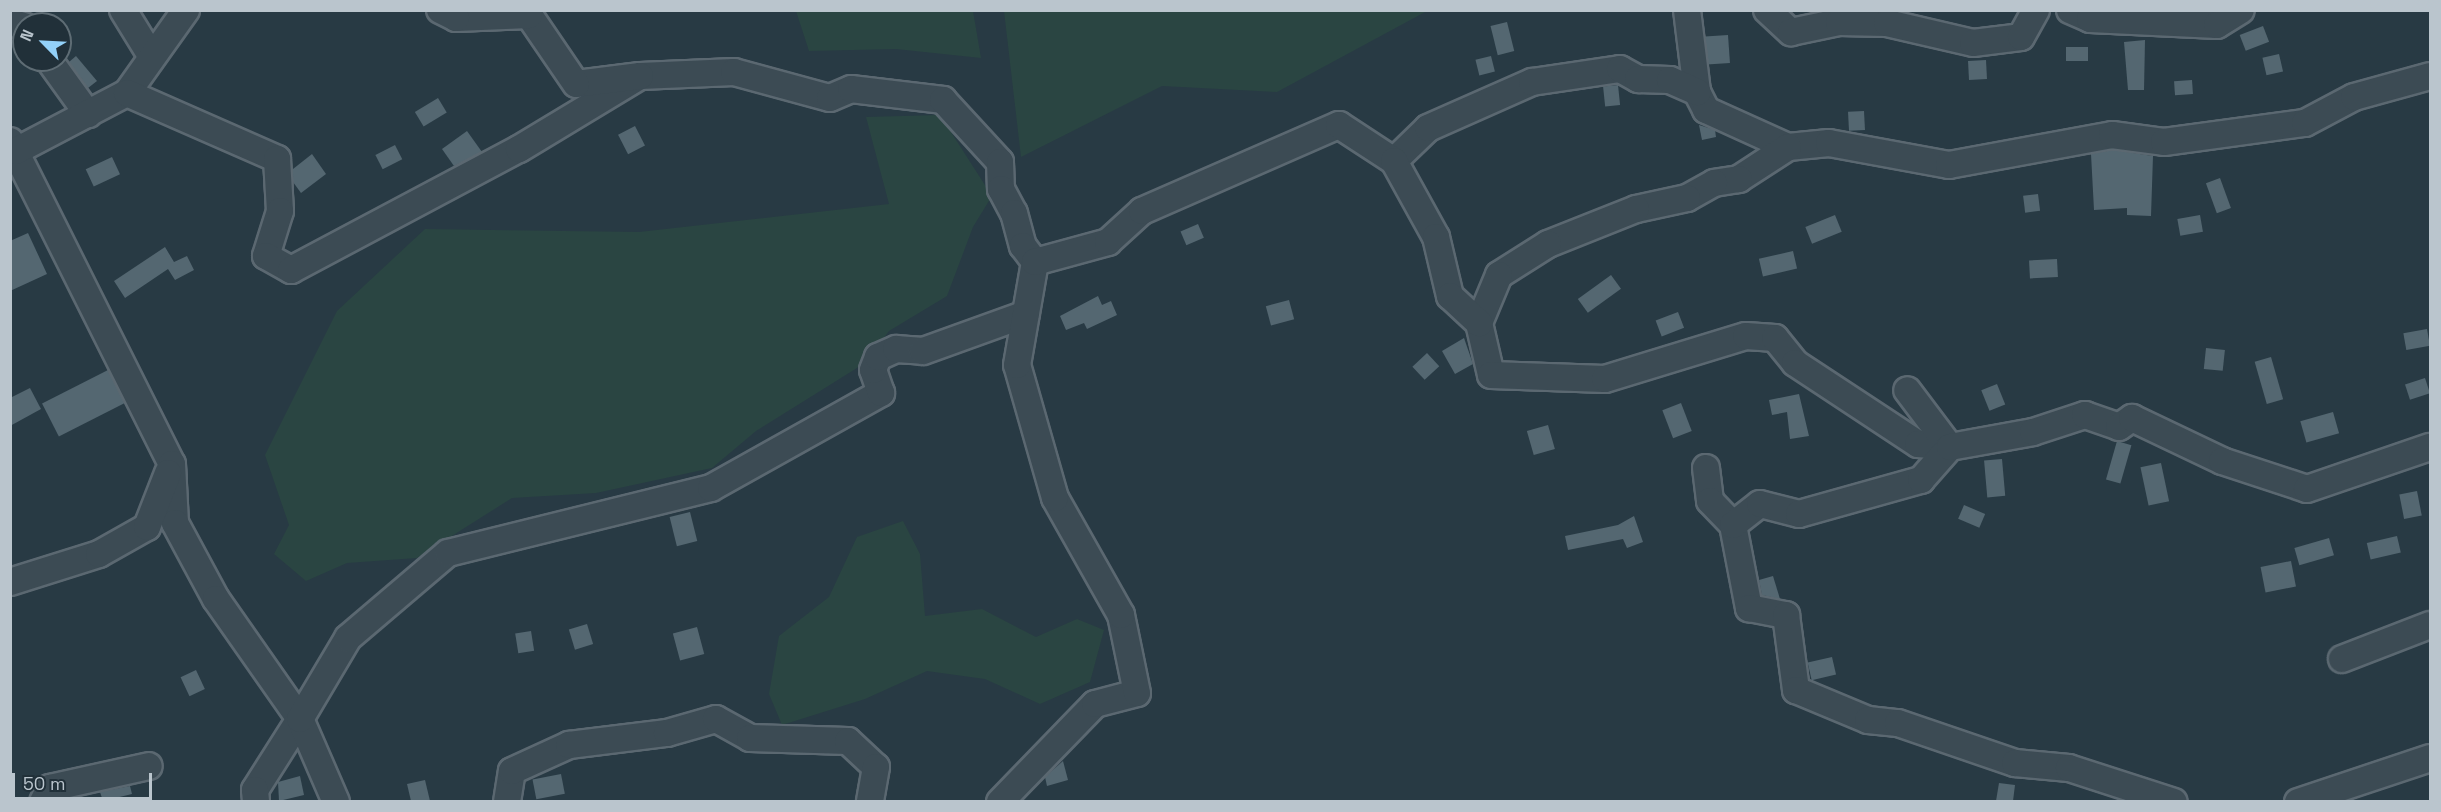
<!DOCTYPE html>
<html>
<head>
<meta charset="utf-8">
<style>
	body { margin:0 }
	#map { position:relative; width:2441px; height:812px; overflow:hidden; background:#283a44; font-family:"Space Grotesk",sans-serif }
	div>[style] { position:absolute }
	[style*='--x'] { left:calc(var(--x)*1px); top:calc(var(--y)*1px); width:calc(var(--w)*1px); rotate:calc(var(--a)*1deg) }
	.green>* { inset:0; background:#2a4542 }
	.building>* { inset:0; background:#546771; transform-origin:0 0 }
	.roads { filter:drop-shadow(2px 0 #5b6871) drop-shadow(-2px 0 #5b6871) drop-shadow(0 2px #5b6871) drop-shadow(0 -2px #5b6871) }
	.minor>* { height:26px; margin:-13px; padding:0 13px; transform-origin:13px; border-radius:13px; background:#3c4b54 }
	span { translate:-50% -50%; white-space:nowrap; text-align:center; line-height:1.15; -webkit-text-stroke:6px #213039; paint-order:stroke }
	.frame { position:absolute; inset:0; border:12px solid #bac5cd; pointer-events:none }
	.north { position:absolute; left:12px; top:12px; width:60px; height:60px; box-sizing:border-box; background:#213039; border:2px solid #5e6c74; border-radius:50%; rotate:294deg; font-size:16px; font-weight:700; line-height:24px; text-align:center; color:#bac5cd }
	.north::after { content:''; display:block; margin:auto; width:21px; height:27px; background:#93d1f9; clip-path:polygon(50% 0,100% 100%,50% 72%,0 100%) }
	.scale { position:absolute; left:12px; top:773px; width:140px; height:27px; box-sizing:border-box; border:3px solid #bac5cd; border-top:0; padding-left:8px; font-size:18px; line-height:21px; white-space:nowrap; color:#bac5cd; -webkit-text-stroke:4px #213039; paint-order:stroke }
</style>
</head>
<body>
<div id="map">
	<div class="green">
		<div style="clip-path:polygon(796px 11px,973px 11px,981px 58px,896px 49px,809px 51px)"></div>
		<div style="clip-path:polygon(1004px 11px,1004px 10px,1427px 11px,1277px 92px,1162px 86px,1021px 157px)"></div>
		<div style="clip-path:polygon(940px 115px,992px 196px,973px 227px,947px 296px,889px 331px,865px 363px,756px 431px,712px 468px,596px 493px,512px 498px,417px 558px,347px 563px,306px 581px,274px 554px,289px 525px,265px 455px,337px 311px,425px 229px,639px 232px,889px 204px,866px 117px)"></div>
		<div style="clip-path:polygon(903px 521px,920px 554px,925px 616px,982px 609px,1036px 637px,1077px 619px,1104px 630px,1090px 682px,1040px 704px,985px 679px,927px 671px,865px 699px,782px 725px,769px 694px,779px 636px,829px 597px,857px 537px)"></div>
	</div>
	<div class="building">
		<div style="left:1507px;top:22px;width:30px;height:17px;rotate:76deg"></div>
		<div style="left:2263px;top:26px;width:17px;height:25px;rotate:69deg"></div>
		<div style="left:1728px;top:35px;width:28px;height:23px;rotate:86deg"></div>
		<div style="clip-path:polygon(2145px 40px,2144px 90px,2128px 90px,2124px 42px)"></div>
		<div style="left:2066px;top:47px;width:22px;height:14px"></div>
		<div style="left:2279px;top:54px;width:18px;height:17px;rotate:77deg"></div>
		<div style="clip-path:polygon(76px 56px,97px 81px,88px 88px,69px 62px)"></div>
		<div style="left:1491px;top:56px;width:16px;height:16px;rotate:76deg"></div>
		<div style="left:1986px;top:60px;width:19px;height:18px;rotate:87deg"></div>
		<div style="left:2192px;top:80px;width:14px;height:18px;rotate:86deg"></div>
		<div style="left:1618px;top:85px;width:20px;height:15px;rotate:84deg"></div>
		<div style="left:438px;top:98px;width:17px;height:27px;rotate:59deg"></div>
		<div style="left:1864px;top:111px;width:19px;height:16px;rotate:87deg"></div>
		<div style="clip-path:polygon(1699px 125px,1715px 130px,1716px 137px,1702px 140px)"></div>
		<div style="left:635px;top:126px;width:22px;height:19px;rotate:63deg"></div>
		<div style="clip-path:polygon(467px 131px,482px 152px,454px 166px,442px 149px)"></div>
		<div style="left:395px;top:145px;width:16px;height:22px;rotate:63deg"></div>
		<div style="clip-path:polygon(2113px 150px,2153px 156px,2151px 216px,2127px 215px,2127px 208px,2094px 210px,2091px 154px)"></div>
		<div style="clip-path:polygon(312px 154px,326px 174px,301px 193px,293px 182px,293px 169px)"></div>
		<div style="left:112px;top:157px;width:19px;height:29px;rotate:65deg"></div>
		<div style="left:2220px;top:178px;width:32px;height:15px;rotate:70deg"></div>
		<div style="left:2038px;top:194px;width:17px;height:15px;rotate:83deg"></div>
		<div style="left:1835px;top:215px;width:18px;height:32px;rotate:68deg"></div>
		<div style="left:2200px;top:215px;width:17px;height:23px;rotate:80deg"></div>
		<div style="left:1198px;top:224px;width:15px;height:19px;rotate:67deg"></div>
		<div style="clip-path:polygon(28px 233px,47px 274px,10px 291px,10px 241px)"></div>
		<div style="clip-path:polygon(165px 247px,174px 262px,187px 256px,194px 270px,175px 280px,168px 269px,125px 298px,114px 281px)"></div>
		<div style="left:1793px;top:251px;width:18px;height:35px;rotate:77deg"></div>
		<div style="left:2057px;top:259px;width:18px;height:28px;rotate:87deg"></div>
		<div style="left:1611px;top:275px;width:17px;height:41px;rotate:54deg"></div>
		<div style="clip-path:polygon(1098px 296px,1102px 305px,1111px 301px,1117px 315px,1087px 329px,1084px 323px,1066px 330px,1060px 316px)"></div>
		<div style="left:1289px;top:300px;width:20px;height:24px;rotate:75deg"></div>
		<div style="left:1678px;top:312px;width:17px;height:24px;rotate:69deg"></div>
		<div style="left:2427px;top:329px;width:17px;height:24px;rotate:80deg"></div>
		<div style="clip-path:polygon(1464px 338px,1473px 364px,1455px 374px,1442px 351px)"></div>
		<div style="left:2206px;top:348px;width:19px;height:21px;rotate:6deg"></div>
		<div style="left:1427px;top:353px;width:18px;height:20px;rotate:47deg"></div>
		<div style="left:2271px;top:357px;width:44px;height:17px;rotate:74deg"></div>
		<div style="left:108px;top:370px;width:37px;height:74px;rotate:63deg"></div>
		<div style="left:2425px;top:378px;width:16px;height:21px;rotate:72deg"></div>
		<div style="left:1997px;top:384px;width:22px;height:17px;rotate:68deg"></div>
		<div style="clip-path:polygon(30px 388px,41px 409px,10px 426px,10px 398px)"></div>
		<div style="clip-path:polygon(1799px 394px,1809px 436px,1790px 439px,1787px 412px,1772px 415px,1769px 400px)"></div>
		<div style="left:1681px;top:403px;width:30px;height:20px;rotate:69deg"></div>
		<div style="left:2333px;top:412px;width:22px;height:34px;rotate:74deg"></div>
		<div style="left:1548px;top:425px;width:25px;height:22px;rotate:74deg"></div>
		<div style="left:2117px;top:441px;width:15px;height:40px;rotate:16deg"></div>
		<div style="left:2002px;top:459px;width:37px;height:18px;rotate:85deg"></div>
		<div style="left:2161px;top:463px;width:39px;height:21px;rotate:78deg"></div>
		<div style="left:2417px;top:491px;width:25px;height:18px;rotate:79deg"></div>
		<div style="left:1964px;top:505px;width:23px;height:15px;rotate:23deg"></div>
		<div style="left:690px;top:512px;width:30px;height:21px;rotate:76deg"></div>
		<div style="clip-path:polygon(1634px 516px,1643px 542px,1627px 548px,1623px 539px,1568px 550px,1565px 536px,1618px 525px)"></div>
		<div style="left:2397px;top:536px;width:17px;height:31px;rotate:77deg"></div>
		<div style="left:2329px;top:538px;width:18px;height:36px;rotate:74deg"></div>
		<div style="left:2291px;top:561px;width:26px;height:31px;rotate:79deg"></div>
		<div style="clip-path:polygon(1773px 576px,1780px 599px,1762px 595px,1759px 580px)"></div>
		<div style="left:587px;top:624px;width:21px;height:19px;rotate:73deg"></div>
		<div style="left:697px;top:627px;width:28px;height:25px;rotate:75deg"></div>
		<div style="left:531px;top:631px;width:20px;height:16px;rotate:81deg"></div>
		<div style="left:1832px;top:657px;width:18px;height:25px;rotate:77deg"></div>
		<div style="left:196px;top:670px;width:21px;height:17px;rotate:65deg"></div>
		<div style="clip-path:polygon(1063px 761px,1068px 780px,1047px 786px,1045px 777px)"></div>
		<div style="left:561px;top:774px;width:20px;height:29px;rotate:79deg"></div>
		<div style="clip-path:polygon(300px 776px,304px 795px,279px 801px,278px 782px)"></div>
		<div style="clip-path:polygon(425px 780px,430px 801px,411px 801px,407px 784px)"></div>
		<div style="clip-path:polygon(1999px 783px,2015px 785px,2013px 801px,1996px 801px)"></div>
		<div style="clip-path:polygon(130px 786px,132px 794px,103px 801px,100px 792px)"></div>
	</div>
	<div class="roads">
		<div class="minor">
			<div style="--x:123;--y:10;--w:55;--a:58.3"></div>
			<div style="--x:1687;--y:10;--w:83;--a:83"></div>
			<div style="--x:1697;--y:92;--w:20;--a:63"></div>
			<div style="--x:1706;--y:110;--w:90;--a:24.3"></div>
			<div style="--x:1788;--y:147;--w:41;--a:-5.6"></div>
			<div style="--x:1829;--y:143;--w:122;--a:10.4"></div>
			<div style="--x:1949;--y:165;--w:166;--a:-10.4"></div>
			<div style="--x:2112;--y:135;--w:52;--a:7.7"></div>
			<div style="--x:2164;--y:142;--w:142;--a:-7.7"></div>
			<div style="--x:2305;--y:123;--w:55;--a:-28"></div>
			<div style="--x:2354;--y:97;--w:79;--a:-15.4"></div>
			<div style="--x:1767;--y:10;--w:33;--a:43"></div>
			<div style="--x:1791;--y:32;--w:49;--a:-11.8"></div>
			<div style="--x:1839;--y:22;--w:48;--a:1.2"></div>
			<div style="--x:1887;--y:23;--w:88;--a:13.1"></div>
			<div style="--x:1973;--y:43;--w:48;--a:-7.1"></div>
			<div style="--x:2021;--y:37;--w:31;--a:-61"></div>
			<div style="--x:2070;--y:10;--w:22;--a:24"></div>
			<div style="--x:2090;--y:19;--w:127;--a:2.7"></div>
			<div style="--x:2217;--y:25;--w:28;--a:-32"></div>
			<div style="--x:10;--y:22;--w:15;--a:16"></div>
			<div style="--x:49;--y:60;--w:67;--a:54.2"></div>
			<div style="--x:640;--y:76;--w:94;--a:-2.4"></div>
			<div style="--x:734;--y:72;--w:99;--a:15.2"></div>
			<div style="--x:830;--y:98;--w:23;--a:-23"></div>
			<div style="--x:851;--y:89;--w:93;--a:6.8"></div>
			<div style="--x:943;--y:100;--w:84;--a:47.4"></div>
			<div style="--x:1000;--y:162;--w:27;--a:88"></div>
			<div style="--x:1001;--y:189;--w:27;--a:62"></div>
			<div style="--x:1014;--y:213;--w:34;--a:75"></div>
			<div style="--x:1023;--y:246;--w:20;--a:53"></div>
			<div style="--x:127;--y:93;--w:102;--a:-54.6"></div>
			<div style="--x:10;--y:141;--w:361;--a:63.4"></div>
			<div style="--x:172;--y:464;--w:59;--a:87.1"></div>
			<div style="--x:175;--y:523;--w:86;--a:61.7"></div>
			<div style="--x:216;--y:599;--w:146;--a:55"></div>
			<div style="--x:300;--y:719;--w:84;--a:122.4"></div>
			<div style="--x:255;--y:790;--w:12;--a:85"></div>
			<div style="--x:1788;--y:147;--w:59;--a:146.9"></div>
			<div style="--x:1739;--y:179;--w:25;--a:171"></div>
			<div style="--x:1714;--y:183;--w:31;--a:151"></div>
			<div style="--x:1687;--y:198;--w:52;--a:167.8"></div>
			<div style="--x:1636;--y:209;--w:95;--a:158.3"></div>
			<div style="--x:1548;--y:244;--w:58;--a:147.7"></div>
			<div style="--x:1499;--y:275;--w:52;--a:112.6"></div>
			<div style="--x:1479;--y:323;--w:53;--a:77"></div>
			<div style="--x:1491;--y:375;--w:114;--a:2"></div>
			<div style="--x:1605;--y:379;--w:147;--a:-17"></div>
			<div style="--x:1746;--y:336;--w:29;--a:4"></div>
			<div style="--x:1775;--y:338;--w:32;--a:51"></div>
			<div style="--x:1795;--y:363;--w:147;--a:33.4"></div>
			<div style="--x:1918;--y:444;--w:32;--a:5"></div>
			<div style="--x:1950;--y:447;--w:71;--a:-127"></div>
			<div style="--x:16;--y:151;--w:125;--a:-27.6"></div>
			<div style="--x:127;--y:93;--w:164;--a:23.7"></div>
			<div style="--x:277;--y:159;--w:52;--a:86.7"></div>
			<div style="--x:280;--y:211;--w:47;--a:107.3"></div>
			<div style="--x:266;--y:256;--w:29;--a:29"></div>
			<div style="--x:291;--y:270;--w:258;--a:-28"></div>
			<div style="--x:519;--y:149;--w:141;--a:-31.1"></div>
			<div style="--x:640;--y:76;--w:64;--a:172.9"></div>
			<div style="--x:576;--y:84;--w:83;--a:-124.3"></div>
			<div style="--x:529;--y:15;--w:73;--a:177.6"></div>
			<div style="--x:456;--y:18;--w:18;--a:-153"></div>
			<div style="--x:1394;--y:161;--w:47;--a:-44.1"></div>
			<div style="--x:1428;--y:128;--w:114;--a:-23.9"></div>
			<div style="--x:1532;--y:82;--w:89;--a:-8.4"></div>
			<div style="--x:1620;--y:69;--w:21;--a:29"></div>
			<div style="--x:1638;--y:79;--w:32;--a:2"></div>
			<div style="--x:1670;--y:80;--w:30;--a:24"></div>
			<div style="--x:1706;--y:468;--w:33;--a:83"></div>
			<div style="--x:1710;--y:501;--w:33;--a:46"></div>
			<div style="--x:1733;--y:525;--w:85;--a:79.1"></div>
			<div style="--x:1749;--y:608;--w:38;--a:11"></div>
			<div style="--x:1786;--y:615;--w:76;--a:82.4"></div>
			<div style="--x:1796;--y:690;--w:78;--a:22.6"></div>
			<div style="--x:1868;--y:720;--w:30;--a:6"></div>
			<div style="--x:1898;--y:723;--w:124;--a:18.9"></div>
			<div style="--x:2015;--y:763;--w:54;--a:5.3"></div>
			<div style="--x:2069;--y:768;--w:110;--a:17.9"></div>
			<div style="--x:1733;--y:525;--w:34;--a:-38"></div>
			<div style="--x:1760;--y:504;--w:40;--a:14.4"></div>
			<div style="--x:1799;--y:514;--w:127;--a:-15.6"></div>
			<div style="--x:1921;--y:480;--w:44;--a:-48.7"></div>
			<div style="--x:1950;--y:447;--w:84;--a:-10.2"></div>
			<div style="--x:2033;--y:432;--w:55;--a:-18.1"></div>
			<div style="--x:2085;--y:415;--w:36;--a:19"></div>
			<div style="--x:2119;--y:427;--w:16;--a:-35"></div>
			<div style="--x:2132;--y:418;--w:100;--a:25.5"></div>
			<div style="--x:2222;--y:461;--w:89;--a:18.2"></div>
			<div style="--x:2307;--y:489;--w:130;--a:-18.9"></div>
			<div style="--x:10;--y:582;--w:93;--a:-17.5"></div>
			<div style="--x:99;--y:554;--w:55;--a:-29.4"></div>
			<div style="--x:147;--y:527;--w:58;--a:-68.7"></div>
			<div style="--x:2342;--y:659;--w:94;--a:-21.1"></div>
			<div style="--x:43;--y:802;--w:16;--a:-63"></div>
			<div style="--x:50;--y:788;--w:101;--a:-12.5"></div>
			<div style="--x:336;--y:802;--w:90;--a:-113.4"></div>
			<div style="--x:300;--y:719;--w:94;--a:-59.3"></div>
			<div style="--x:348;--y:638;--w:131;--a:-40.4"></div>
			<div style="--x:448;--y:553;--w:271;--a:-13.9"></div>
			<div style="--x:711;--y:488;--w:195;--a:-29.2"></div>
			<div style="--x:881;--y:393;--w:24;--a:-109"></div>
			<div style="--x:873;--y:370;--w:14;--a:-69"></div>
			<div style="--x:878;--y:357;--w:20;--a:-24"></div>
			<div style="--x:896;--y:349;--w:27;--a:4"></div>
			<div style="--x:923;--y:351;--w:109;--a:-19.8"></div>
			<div style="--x:507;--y:802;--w:31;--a:-81"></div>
			<div style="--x:512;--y:771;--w:63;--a:-24.5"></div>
			<div style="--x:569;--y:745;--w:99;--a:-7"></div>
			<div style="--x:667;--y:733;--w:51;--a:-15.9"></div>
			<div style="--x:716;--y:719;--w:39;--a:29"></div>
			<div style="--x:750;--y:738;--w:98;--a:1.8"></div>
			<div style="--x:848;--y:741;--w:38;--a:43"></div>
			<div style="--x:876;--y:767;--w:36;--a:100"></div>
			<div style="--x:1000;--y:802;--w:136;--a:-45.9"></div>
			<div style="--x:1095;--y:704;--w:43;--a:-14.7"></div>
			<div style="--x:1137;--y:693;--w:80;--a:-101.6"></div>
			<div style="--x:1121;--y:615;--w:134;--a:-119.4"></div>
			<div style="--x:1055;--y:498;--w:138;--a:-105.9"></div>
			<div style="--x:1017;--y:365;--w:105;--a:-80.1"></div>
			<div style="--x:1035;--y:262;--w:76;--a:-15.3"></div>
			<div style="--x:1108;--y:242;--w:46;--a:-42.4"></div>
			<div style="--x:1142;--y:211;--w:215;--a:-23.6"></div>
			<div style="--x:1339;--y:125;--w:66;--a:33.2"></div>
			<div style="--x:1394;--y:161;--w:87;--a:61.1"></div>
			<div style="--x:1436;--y:237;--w:61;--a:76.7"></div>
			<div style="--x:1450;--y:296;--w:40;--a:43"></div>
			<div style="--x:2298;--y:802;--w:139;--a:-18.4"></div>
		</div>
	</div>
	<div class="frame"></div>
	<div class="north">N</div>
	<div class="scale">50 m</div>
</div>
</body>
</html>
